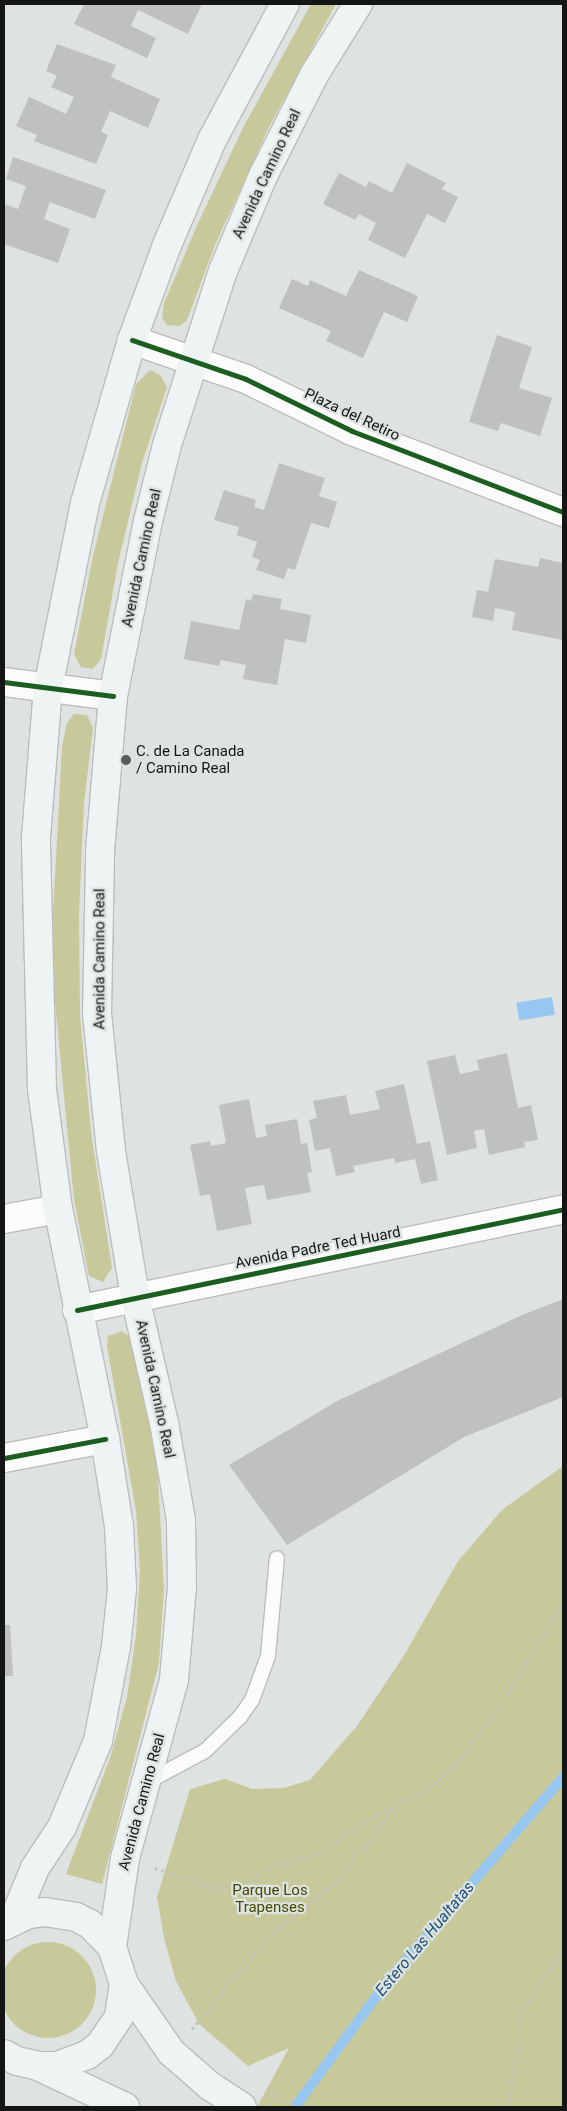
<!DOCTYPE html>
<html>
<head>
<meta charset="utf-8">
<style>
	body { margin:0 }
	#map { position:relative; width:567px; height:2111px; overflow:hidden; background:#dee2e0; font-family:Roboto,sans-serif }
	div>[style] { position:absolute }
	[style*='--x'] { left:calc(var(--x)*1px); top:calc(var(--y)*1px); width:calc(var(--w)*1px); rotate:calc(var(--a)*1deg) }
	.green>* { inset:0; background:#c7c99a }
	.round { border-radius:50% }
	.water>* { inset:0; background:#97c7f1; transform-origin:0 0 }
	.stream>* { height:10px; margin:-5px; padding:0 5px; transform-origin:5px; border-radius:5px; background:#97c7f1 }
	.building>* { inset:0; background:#bec1bf }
	.path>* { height:3px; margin-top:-1.5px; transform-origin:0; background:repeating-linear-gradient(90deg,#c0c0c0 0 2.5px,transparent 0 6.5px) }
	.roads { filter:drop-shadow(1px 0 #bbbdbc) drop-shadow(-1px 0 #bbbdbc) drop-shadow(0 1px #bbbdbc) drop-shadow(0 -1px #bbbdbc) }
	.lane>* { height:14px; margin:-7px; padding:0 7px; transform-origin:7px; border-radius:7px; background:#fafbfa }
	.street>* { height:28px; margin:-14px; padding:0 14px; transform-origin:14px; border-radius:14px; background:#fafbfa }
	.secondary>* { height:28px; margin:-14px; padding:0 14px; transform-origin:14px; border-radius:14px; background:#eef3f4 }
	.cycleway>* { height:5px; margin:-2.5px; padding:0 2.5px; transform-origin:2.5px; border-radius:2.5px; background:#1b5e20 }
	.dots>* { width:14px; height:14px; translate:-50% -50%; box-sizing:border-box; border:2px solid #dde3e1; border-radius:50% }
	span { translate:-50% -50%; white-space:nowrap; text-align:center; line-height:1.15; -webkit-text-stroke:4.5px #dde3e1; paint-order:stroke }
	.street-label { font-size:15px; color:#141616 }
	.poi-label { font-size:15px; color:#141616 }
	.left { translate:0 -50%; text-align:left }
	.park-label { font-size:15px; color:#484800 }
	.water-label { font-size:16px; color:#215179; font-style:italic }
	.frame { position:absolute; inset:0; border:5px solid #141616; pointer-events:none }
</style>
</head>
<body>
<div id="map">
	<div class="green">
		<div style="clip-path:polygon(311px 4px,336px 4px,269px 127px,215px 245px,187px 320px,180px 326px,167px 325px,162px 318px,164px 303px,199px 221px,244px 126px)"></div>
		<div style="clip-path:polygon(150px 370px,160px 375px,167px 387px,142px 463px,118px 563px,101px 659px,93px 669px,81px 667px,74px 654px,93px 556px,136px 384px)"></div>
		<div style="clip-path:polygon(74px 714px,87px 715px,93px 728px,84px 803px,79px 913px,80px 1015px,91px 1132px,112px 1268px,103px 1282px,89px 1276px,74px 1200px,55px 1002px,53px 914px,62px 747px,67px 723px)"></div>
		<div style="clip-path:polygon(122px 1331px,131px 1338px,157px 1460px,164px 1589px,159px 1663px,102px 1884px,66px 1874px,110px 1758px,127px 1697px,136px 1635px,140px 1571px,136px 1511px,107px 1346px,108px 1336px)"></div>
		<div style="clip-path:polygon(563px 1466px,563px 2107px,257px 2107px,289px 2048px,248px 2066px,199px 2024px,176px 1981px,164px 1938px,157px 1897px,190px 1789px,225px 1779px,252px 1789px,284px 1788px,310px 1780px,357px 1726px,403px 1657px,458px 1561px,503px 1509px)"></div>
		<div class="round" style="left:0;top:1942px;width:96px;height:96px"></div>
	</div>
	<div class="water">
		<div style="left:552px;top:997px;width:18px;height:36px;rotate:81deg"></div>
	</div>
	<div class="stream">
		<div style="--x:295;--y:2107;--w:154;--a:-53.7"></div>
		<div style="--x:386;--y:1983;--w:272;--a:-49.3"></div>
	</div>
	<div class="building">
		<div style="clip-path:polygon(84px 4px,104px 5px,202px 4px,188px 34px,138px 10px,131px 26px,156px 38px,147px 58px,74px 24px)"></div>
		<div style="clip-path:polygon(57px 44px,116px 65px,111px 77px,160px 99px,148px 128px,110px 111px,101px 132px,108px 135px,96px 164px,34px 141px,37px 135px,16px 126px,29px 97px,66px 114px,74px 97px,51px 87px,57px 76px,46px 71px)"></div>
		<div style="clip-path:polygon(13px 157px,106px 190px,95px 219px,50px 202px,44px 219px,70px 229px,58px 263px,4px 244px,4px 204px,18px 209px,26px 186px,6px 179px)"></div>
		<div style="clip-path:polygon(407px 163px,446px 183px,442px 189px,458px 197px,445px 223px,427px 214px,405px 258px,368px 240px,376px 223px,359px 214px,355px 220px,323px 204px,339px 173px,366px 187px,369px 181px,392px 193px)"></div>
		<div style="clip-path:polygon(359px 270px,418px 296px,407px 322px,384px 312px,363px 358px,326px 341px,331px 331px,279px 308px,292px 279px,308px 286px,310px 280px,346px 296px)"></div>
		<div style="clip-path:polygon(497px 335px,532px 347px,519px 388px,552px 398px,540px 436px,501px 423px,498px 431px,469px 422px)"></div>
		<div style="clip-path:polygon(279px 463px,325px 478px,319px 496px,337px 502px,329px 528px,311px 523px,295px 570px,288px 568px,284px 579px,256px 570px,260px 560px,252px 557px,257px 542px,237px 535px,239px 527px,214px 520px,224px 490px,256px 500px,254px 507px,264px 510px)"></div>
		<div style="clip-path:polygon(540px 558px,563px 563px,563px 640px,512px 630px,515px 612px,495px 608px,493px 621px,472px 617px,477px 590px,488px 592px,495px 559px,538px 567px)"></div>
		<div style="clip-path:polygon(253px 594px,282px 599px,280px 609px,311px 615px,306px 643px,285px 639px,277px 685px,243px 679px,246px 665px,221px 660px,219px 666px,184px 659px,191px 621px,239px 630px,246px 599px,251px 601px)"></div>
		<div style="clip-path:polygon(507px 1053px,518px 1108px,531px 1105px,538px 1140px,524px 1142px,525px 1147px,489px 1155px,484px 1129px,474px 1131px,477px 1148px,447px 1155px,427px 1061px,455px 1055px,460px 1074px,479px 1070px,477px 1060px)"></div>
		<div style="clip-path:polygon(404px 1084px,417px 1144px,430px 1141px,438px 1180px,421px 1184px,415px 1159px,395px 1163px,394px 1158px,353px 1166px,355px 1172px,336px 1176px,330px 1148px,315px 1151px,309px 1120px,317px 1118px,313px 1101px,346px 1095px,350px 1115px,380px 1109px,375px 1091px)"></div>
		<div style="clip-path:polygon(249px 1099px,256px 1138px,267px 1136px,265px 1125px,297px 1119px,301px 1144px,307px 1143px,312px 1172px,307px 1173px,311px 1192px,267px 1200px,264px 1185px,245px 1188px,252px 1224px,217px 1231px,210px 1194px,200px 1196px,190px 1145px,210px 1141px,211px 1146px,226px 1143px,219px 1105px)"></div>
		<div style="clip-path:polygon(563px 1299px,563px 1397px,464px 1437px,287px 1545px,229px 1465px,339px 1400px,520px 1316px)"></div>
		<div style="clip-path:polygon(4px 1625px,10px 1625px,13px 1676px,4px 1676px)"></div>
	</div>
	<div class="path">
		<div style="--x:155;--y:1868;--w:61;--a:19"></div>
		<div style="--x:213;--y:1888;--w:26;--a:-4"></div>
		<div style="--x:239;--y:1886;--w:37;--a:-31"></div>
		<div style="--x:271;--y:1867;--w:51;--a:-17"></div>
		<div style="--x:320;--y:1852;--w:69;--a:-33.2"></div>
		<div style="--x:378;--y:1814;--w:57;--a:-27"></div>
		<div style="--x:429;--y:1788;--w:37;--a:-41"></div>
		<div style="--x:457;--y:1764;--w:84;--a:-53.7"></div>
		<div style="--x:507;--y:1696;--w:110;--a:-59.5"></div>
		<div style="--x:192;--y:2029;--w:124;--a:-50.3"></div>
		<div style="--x:271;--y:1934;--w:83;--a:-38.7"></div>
		<div style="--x:336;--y:1882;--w:95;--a:-52.3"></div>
		<div style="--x:268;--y:2091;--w:31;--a:32"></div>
		<div style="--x:508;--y:2107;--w:100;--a:-81.4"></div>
		<div style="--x:523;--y:2008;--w:70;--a:-54.9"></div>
	</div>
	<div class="roads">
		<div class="lane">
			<div style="--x:145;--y:1783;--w:68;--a:-28.1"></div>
			<div style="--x:205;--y:1751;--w:49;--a:-44.2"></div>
			<div style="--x:240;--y:1717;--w:21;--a:-55"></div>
			<div style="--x:252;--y:1700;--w:47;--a:-70"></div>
			<div style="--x:268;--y:1656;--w:98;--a:-84.8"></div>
		</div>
		<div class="street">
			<div style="--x:132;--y:340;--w:120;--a:18.9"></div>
			<div style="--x:246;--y:379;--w:118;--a:26.1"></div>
			<div style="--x:352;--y:431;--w:226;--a:21"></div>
			<div style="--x:4;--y:682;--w:110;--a:7.3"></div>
			<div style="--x:4;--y:1219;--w:55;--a:-10.5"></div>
			<div style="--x:77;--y:1310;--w:496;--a:-11.7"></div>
			<div style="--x:4;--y:1458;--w:103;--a:-10.7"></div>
		</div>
		<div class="secondary">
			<div style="--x:14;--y:1919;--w:55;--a:-67.6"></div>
			<div style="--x:35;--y:1868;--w:49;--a:-56.6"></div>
			<div style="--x:62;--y:1827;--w:93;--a:-67.3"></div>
			<div style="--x:98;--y:1741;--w:96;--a:-79.2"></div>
			<div style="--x:116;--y:1647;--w:58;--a:-84.1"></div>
			<div style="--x:122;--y:1589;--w:63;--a:-92.7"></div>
			<div style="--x:119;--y:1526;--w:88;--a:-99.1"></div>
			<div style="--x:105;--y:1439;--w:235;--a:-101.5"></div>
			<div style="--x:58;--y:1209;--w:121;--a:-97.6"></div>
			<div style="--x:42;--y:1089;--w:252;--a:-91.4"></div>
			<div style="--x:36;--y:837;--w:149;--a:-85.4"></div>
			<div style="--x:48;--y:688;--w:189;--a:-78.7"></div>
			<div style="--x:85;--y:503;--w:170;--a:-73.9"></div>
			<div style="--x:132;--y:340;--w:101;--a:-69.8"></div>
			<div style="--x:167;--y:245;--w:114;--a:-66.8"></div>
			<div style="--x:212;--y:140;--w:154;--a:-61.8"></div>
			<div style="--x:4;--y:1926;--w:28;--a:-26"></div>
			<div style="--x:29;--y:1914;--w:16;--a:-7"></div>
			<div style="--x:45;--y:1912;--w:31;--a:9"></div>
			<div style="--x:76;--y:1917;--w:16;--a:27"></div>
			<div style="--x:90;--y:1924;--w:32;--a:46"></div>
			<div style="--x:112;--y:1947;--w:39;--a:72"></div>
			<div style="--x:124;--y:1984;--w:33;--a:99"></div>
			<div style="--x:119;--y:2017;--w:34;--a:124"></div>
			<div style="--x:100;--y:2045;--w:16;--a:142"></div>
			<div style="--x:87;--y:2055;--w:33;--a:160"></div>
			<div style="--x:56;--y:2066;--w:17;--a:180"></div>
			<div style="--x:39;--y:2066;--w:23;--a:-167"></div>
			<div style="--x:17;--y:2061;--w:15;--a:-152"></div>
			<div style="--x:112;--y:1947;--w:90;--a:-81.7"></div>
			<div style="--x:125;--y:1858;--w:185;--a:-74.6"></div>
			<div style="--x:174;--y:1680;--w:93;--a:-85.1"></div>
			<div style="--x:182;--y:1587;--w:67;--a:-90.9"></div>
			<div style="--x:181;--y:1520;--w:98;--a:-99.9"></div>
			<div style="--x:164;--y:1423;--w:130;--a:-102.9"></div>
			<div style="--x:135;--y:1296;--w:147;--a:-99.4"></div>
			<div style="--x:111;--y:1151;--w:138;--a:-95.8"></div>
			<div style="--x:97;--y:1014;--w:163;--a:-88.9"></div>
			<div style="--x:100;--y:851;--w:156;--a:-85.2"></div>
			<div style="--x:113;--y:696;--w:178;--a:-78.7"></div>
			<div style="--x:148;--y:521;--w:78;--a:-76"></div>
			<div style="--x:167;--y:445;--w:183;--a:-72.2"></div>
			<div style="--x:223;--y:271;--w:103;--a:-67.2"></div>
			<div style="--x:263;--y:176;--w:113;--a:-63.2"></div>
			<div style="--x:314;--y:75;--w:84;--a:-58.2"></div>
			<div style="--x:124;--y:1984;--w:83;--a:55.3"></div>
			<div style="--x:171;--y:2052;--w:52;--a:41.1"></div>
			<div style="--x:210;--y:2086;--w:38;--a:33"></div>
			<div style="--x:40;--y:2067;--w:94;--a:25.2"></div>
		</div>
	</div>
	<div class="cycleway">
		<div style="--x:132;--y:340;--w:120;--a:18.9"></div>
		<div style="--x:246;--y:379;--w:118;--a:26.1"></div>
		<div style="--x:352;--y:431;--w:226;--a:21"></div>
		<div style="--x:4;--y:682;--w:110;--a:7.3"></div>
		<div style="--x:77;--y:1310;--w:496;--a:-11.7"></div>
		<div style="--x:4;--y:1458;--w:103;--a:-10.7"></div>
	</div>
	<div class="dots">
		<div style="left:126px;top:760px;background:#5b5d5d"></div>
	</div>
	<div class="street-label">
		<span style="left:267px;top:174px;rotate:-65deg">Avenida Camino Real</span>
		<span style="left:352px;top:415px;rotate:25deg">Plaza del Retiro</span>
		<span style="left:142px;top:558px;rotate:-78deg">Avenida Camino Real</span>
		<span style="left:100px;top:959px;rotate:-90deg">Avenida Camino Real</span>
		<span style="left:318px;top:1248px;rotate:-11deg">Avenida Padre Ted Huard</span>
		<span style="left:155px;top:1389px;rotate:78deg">Avenida Camino Real</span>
		<span style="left:142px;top:1802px;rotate:-75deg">Avenida Camino Real</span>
	</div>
	<div class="poi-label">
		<span class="left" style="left:136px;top:760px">C. de La Canada<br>/ Camino Real</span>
	</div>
	<div class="park-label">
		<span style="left:270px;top:1899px">Parque Los<br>Trapenses</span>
	</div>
	<div class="water-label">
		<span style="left:425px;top:1939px;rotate:-50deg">Estero Las Hualtatas</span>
	</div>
	<div class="frame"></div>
</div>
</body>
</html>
